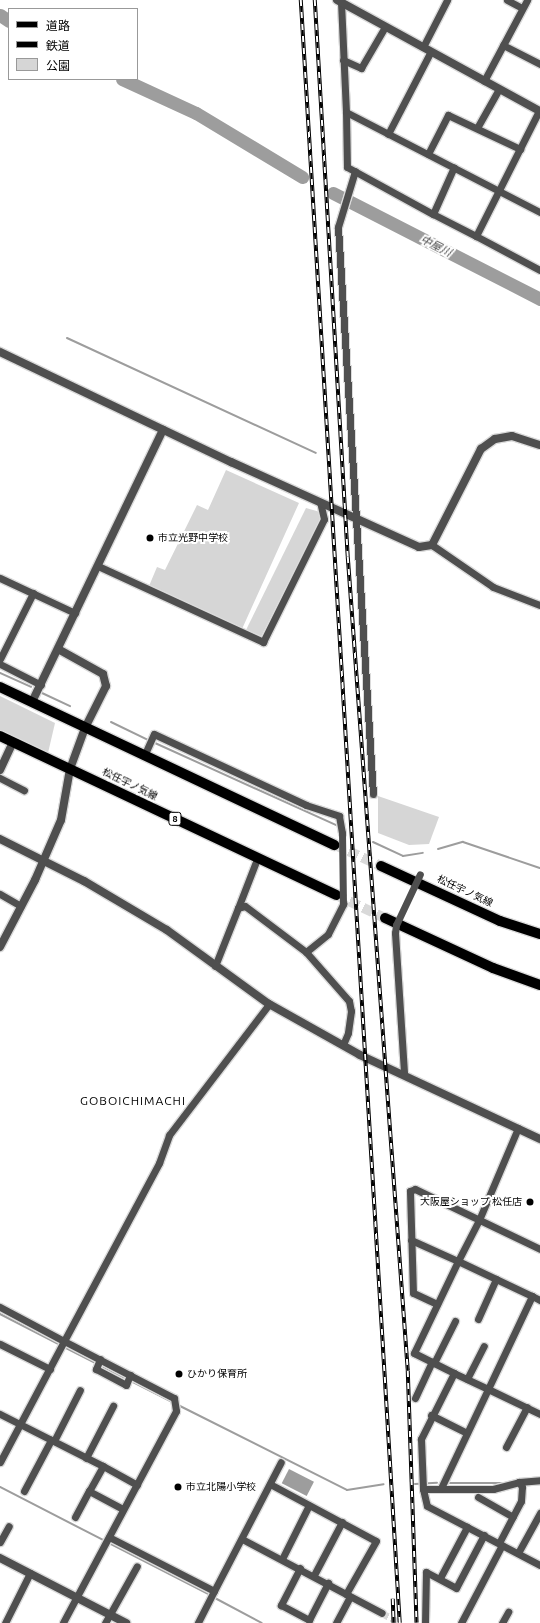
<!DOCTYPE html>
<html>
<head>
<meta charset="utf-8">
<style>
	body { margin:0 }
	#map { position:relative; width:540px; height:1623px; overflow:hidden; background:#fff; font-family:Ubuntu,"Noto Sans JP",sans-serif }
	div>[style] { position:absolute }
	[style*='--x'] { left:calc(var(--x)*1px); top:calc(var(--y)*1px); width:calc(var(--w)*1px); rotate:calc(var(--a)*1deg) }
	.green>* { inset:0; background:#d6d6d6 }
	.water>* { inset:0; background:#9d9d9d; transform-origin:0 0 }
	.stream>* { height:2px; margin:-1px; padding:0 1px; transform-origin:1px; border-radius:1px; background:#9d9d9d }
	.river>* { height:13px; margin:-6.5px; padding:0 6.5px; transform-origin:6.5px; border-radius:6.5px; background:#9d9d9d }
	.minor-tunnel>* { height:7px; margin-top:-3.5px; transform-origin:0; background:repeating-linear-gradient(90deg,#d9d9d9 0 7px,transparent 0 10.5px) }
	.primary-tunnel>* { height:10px; margin-top:-5px; transform-origin:0; background:repeating-linear-gradient(90deg,#d9d9d9 0 10px,transparent 0 15px) }
	.roads { filter:drop-shadow(1px 0 #dbdbdb) drop-shadow(-1px 0 #dbdbdb) drop-shadow(0 1px #dbdbdb) drop-shadow(0 -1px #dbdbdb) }
	.minor>* { height:7px; margin:-3.5px; padding:0 3.5px; transform-origin:3.5px; border-radius:3.5px; background:#4f4f4f }
	.tertiary>* { height:8px; margin:-4px; padding:0 4px; transform-origin:4px; border-radius:4px; background:#4f4f4f }
	.primary>* { height:10px; margin:-5px; padding:0 5px; transform-origin:5px; border-radius:5px; background:#000 }
	.rail>* { height:3.5px; margin-top:-1.75px; transform-origin:0; background:repeating-linear-gradient(90deg,#fff 0 6px,#000 0 12px); box-sizing:border-box; border-block:1px solid #000 }
	.minor-bridge>* { height:7px; margin:-3.5px; padding:0 3.5px; transform-origin:3.5px; border-radius:3.5px; background:#4f4f4f }
	.dots>* { width:11px; height:11px; translate:-50% -50%; box-sizing:border-box; border:2px solid #fff; border-radius:50% }
	span { translate:-50% -50%; white-space:nowrap; text-align:center; line-height:1.15; -webkit-text-stroke:4px #fff; paint-order:stroke }
	.shield-label span { padding:1px 3px; background:#fff; border:1px solid; border-radius:3px; -webkit-text-stroke-width:0 }
	.shield-label { font-size:9px; color:#000; font-weight:700 }
	.poi-label { font-size:10px; color:#000 }
	.left { translate:0 -50%; text-align:left }
	.right { translate:-100% -50%; text-align:right }
	.street-label { font-size:10px; color:#000 }
	.water-label { font-size:11px; color:#3e3e3e; font-style:italic }
	.quarter-label { font-size:12px; color:#000; letter-spacing:1px }
	.legend { position:absolute; left:8px; top:8px; width:130px; height:72px; box-sizing:border-box; background:#fff; border:1px solid #999; margin:0; padding:5px 7px; list-style:none; font-size:12px; color:#000 }
	.legend li { display:flex; align-items:center; gap:8px; height:20px }
	.legend b { width:20px; border:1px solid #999 }
</style>
</head>
<body>
<div id="map">
	<div class="green">
		<div style="clip-path:polygon(226px 470px,299px 503px,242px 629px,149px 586px,157px 567px,165px 570px,197px 505px,208px 510px)"></div>
		<div style="clip-path:polygon(306px 508px,320px 512px,320px 520px,260px 639px,245px 632px)"></div>
		<div style="clip-path:polygon(0 696px,55px 723px,48px 753px,0 730px)"></div>
		<div style="clip-path:polygon(378px 796px,439px 817px,429px 844px,409px 845px,378px 833px)"></div>
	</div>
	<div class="water">
		<div style="left:289px;top:1469px;width:28px;height:16px;rotate:27deg"></div>
	</div>
	<div class="stream">
		<div style="--x:67;--y:338;--w:274;--a:24.8"></div>
		<div style="--x:0;--y:673;--w:34;--a:24"></div>
		<div style="--x:42;--y:693;--w:31;--a:25"></div>
		<div style="--x:111;--y:722;--w:41;--a:25.9"></div>
		<div style="--x:155;--y:743;--w:199;--a:24.4"></div>
		<div style="--x:373;--y:842;--w:33;--a:25"></div>
		<div style="--x:403;--y:856;--w:20;--a:-9"></div>
		<div style="--x:438;--y:849;--w:26;--a:-16"></div>
		<div style="--x:463;--y:842;--w:81;--a:18.7"></div>
		<div style="--x:0;--y:1314;--w:68;--a:27.3"></div>
		<div style="--x:64;--y:1347;--w:121;--a:27"></div>
		<div style="--x:178;--y:1405;--w:189;--a:26.7"></div>
		<div style="--x:347;--y:1490;--w:37;--a:-9"></div>
		<div style="--x:450;--y:1483;--w:53;--a:0"></div>
		<div style="--x:415;--y:1484;--w:22;--a:-3"></div>
		<div style="--x:0;--y:1487;--w:118;--a:27.2"></div>
		<div style="--x:109;--y:1543;--w:114;--a:27.2"></div>
		<div style="--x:213;--y:1597;--w:55;--a:28"></div>
	</div>
	<div class="river">
		<div style="--x:0;--y:15;--w:11;--a:34"></div>
		<div style="--x:122;--y:79;--w:81;--a:24.7"></div>
		<div style="--x:196;--y:113;--w:124;--a:31.1"></div>
		<div style="--x:333;--y:193;--w:233;--a:27.1"></div>
	</div>
	<div class="minor-tunnel">
		<div style="--x:382;--y:1613;--w:21;--a:29"></div>
	</div>
	<div class="primary-tunnel">
		<div style="--x:335;--y:845;--w:51;--a:24.5"></div>
		<div style="--x:336;--y:895;--w:54;--a:25.1"></div>
	</div>
	<div class="roads">
		<div class="minor">
			<div style="--x:507;--y:0;--w:17;--a:28"></div>
			<div style="--x:341;--y:2;--w:110;--a:87.4"></div>
			<div style="--x:346;--y:112;--w:218;--a:27.3"></div>
			<div style="--x:503;--y:45;--w:42;--a:27.2"></div>
			<div style="--x:423;--y:47;--w:53;--a:-62.9"></div>
			<div style="--x:343;--y:60;--w:20;--a:24"></div>
			<div style="--x:361;--y:68;--w:48;--a:-59.7"></div>
			<div style="--x:484;--y:81;--w:92;--a:-62"></div>
			<div style="--x:346;--y:112;--w:55;--a:89"></div>
			<div style="--x:347;--y:167;--w:98;--a:28.7"></div>
			<div style="--x:433;--y:214;--w:51;--a:-65.9"></div>
			<div style="--x:477;--y:128;--w:45;--a:-60.6"></div>
			<div style="--x:388;--y:134;--w:93;--a:-62.6"></div>
			<div style="--x:428;--y:154;--w:44;--a:-62.9"></div>
			<div style="--x:448;--y:115;--w:80;--a:25.3"></div>
			<div style="--x:355;--y:171;--w:59;--a:106.9"></div>
			<div style="--x:338;--y:227;--w:568;--a:86.47"></div>
			<div style="--x:433;--y:214;--w:48;--a:27.1"></div>
			<div style="--x:476;--y:236;--w:140;--a:-63.3"></div>
			<div style="--x:476;--y:236;--w:72;--a:28"></div>
			<div style="--x:432;--y:545;--w:74;--a:34.5"></div>
			<div style="--x:493;--y:587;--w:50;--a:21"></div>
			<div style="--x:98;--y:566;--w:182;--a:24.7"></div>
			<div style="--x:263;--y:642;--w:137;--a:-63.6"></div>
			<div style="--x:324;--y:519;--w:17;--a:-103"></div>
			<div style="--x:0;--y:578;--w:83;--a:25"></div>
			<div style="--x:0;--y:659;--w:74;--a:-63.4"></div>
			<div style="--x:0;--y:664;--w:46;--a:27.1"></div>
			<div style="--x:144;--y:756;--w:24;--a:-66"></div>
			<div style="--x:154;--y:734;--w:168;--a:25"></div>
			<div style="--x:306;--y:805;--w:35;--a:18"></div>
			<div style="--x:339;--y:816;--w:17;--a:80"></div>
			<div style="--x:0;--y:778;--w:27;--a:27"></div>
			<div style="--x:0;--y:894;--w:24;--a:30"></div>
			<div style="--x:238;--y:908;--w:53;--a:-68.8"></div>
			<div style="--x:395;--y:933;--w:140;--a:86.3"></div>
			<div style="--x:306;--y:952;--w:28;--a:-39"></div>
			<div style="--x:328;--y:934;--w:34;--a:-63"></div>
			<div style="--x:215;--y:966;--w:62;--a:-68.4"></div>
			<div style="--x:238;--y:908;--w:7;--a:-16"></div>
			<div style="--x:245;--y:906;--w:76;--a:37"></div>
			<div style="--x:306;--y:952;--w:65;--a:48.7"></div>
			<div style="--x:349;--y:1001;--w:10;--a:79"></div>
			<div style="--x:351;--y:1011;--w:22;--a:98"></div>
			<div style="--x:348;--y:1033;--w:13;--a:113"></div>
			<div style="--x:518;--y:1128;--w:100;--a:113"></div>
			<div style="--x:479;--y:1220;--w:46;--a:117.1"></div>
			<div style="--x:458;--y:1261;--w:82;--a:25.3"></div>
			<div style="--x:532;--y:1296;--w:103;--a:115.3"></div>
			<div style="--x:488;--y:1389;--w:38;--a:-155"></div>
			<div style="--x:454;--y:1373;--w:74;--a:116.6"></div>
			<div style="--x:421;--y:1439;--w:50;--a:87.7"></div>
			<div style="--x:423;--y:1489;--w:70;--a:0"></div>
			<div style="--x:493;--y:1489;--w:27;--a:-15"></div>
			<div style="--x:519;--y:1482;--w:21;--a:-5"></div>
			<div style="--x:411;--y:1240;--w:51;--a:24.1"></div>
			<div style="--x:458;--y:1261;--w:102;--a:115.6"></div>
			<div style="--x:414;--y:1353;--w:45;--a:26.6"></div>
			<div style="--x:532;--y:1296;--w:9;--a:27"></div>
			<div style="--x:437;--y:1304;--w:26;--a:-155"></div>
			<div style="--x:413;--y:1293;--w:102;--a:-91.7"></div>
			<div style="--x:410;--y:1191;--w:5;--a:-22"></div>
			<div style="--x:415;--y:1189;--w:139;--a:25.6"></div>
			<div style="--x:0;--y:1307;--w:72;--a:28"></div>
			<div style="--x:64;--y:1341;--w:202;--a:-61.9"></div>
			<div style="--x:159;--y:1163;--w:30;--a:-70"></div>
			<div style="--x:169;--y:1135;--w:165;--a:-52.6"></div>
			<div style="--x:478;--y:1319;--w:44;--a:-65.8"></div>
			<div style="--x:0;--y:1344;--w:56;--a:26.6"></div>
			<div style="--x:100;--y:1359;--w:11;--a:112"></div>
			<div style="--x:96;--y:1369;--w:34;--a:28"></div>
			<div style="--x:126;--y:1385;--w:11;--a:-68"></div>
			<div style="--x:434;--y:1363;--w:47;--a:-63.4"></div>
			<div style="--x:467;--y:1379;--w:37;--a:-63"></div>
			<div style="--x:415;--y:1398;--w:40;--a:-65"></div>
			<div style="--x:0;--y:1414;--w:115;--a:26.8"></div>
			<div style="--x:103;--y:1466;--w:29;--a:119"></div>
			<div style="--x:89;--y:1491;--w:38;--a:28"></div>
			<div style="--x:431;--y:1415;--w:40;--a:26.6"></div>
			<div style="--x:54;--y:1441;--w:57;--a:-63"></div>
			<div style="--x:506;--y:1447;--w:45;--a:-62.3"></div>
			<div style="--x:86;--y:1458;--w:59;--a:-62.6"></div>
			<div style="--x:0;--y:1462;--w:137;--a:-62.1"></div>
			<div style="--x:64;--y:1341;--w:124;--a:27.4"></div>
			<div style="--x:174;--y:1398;--w:13;--a:81"></div>
			<div style="--x:176;--y:1411;--w:240;--a:118.1"></div>
			<div style="--x:103;--y:1466;--w:39;--a:29"></div>
			<div style="--x:270;--y:1484;--w:120;--a:28.3"></div>
			<div style="--x:376;--y:1541;--w:61;--a:119.5"></div>
			<div style="--x:441;--y:1488;--w:110;--a:-64.6"></div>
			<div style="--x:488;--y:1389;--w:58;--a:25.7"></div>
			<div style="--x:423;--y:1489;--w:17;--a:77"></div>
			<div style="--x:427;--y:1506;--w:127;--a:27.6"></div>
			<div style="--x:24;--y:1491;--w:58;--a:-62.1"></div>
			<div style="--x:478;--y:1497;--w:40;--a:29.7"></div>
			<div style="--x:75;--y:1517;--w:30;--a:-62"></div>
			<div style="--x:109;--y:1537;--w:118;--a:27.2"></div>
			<div style="--x:214;--y:1591;--w:36;--a:117"></div>
			<div style="--x:242;--y:1539;--w:158;--a:27.9"></div>
			<div style="--x:0;--y:1542;--w:18;--a:-61"></div>
			<div style="--x:499;--y:1543;--w:47;--a:-62.4"></div>
			<div style="--x:521;--y:1501;--w:14;--a:-86"></div>
			<div style="--x:522;--y:1487;--w:6;--a:-121"></div>
			<div style="--x:518;--y:1553;--w:46;--a:-61.2"></div>
			<div style="--x:282;--y:1559;--w:60;--a:-63.4"></div>
			<div style="--x:300;--y:1568;--w:42;--a:117.2"></div>
			<div style="--x:281;--y:1605;--w:32;--a:28"></div>
			<div style="--x:309;--y:1620;--w:42;--a:-62.8"></div>
			<div style="--x:314;--y:1575;--w:60;--a:-62.2"></div>
			<div style="--x:440;--y:1578;--w:58;--a:-62.1"></div>
			<div style="--x:214;--y:1591;--w:145;--a:-62.6"></div>
			<div style="--x:5;--y:1623;--w:56;--a:-63.4"></div>
			<div style="--x:105;--y:1623;--w:65;--a:-60.7"></div>
			<div style="--x:336;--y:1623;--w:30;--a:-62"></div>
			<div style="--x:425;--y:1623;--w:51;--a:-88.9"></div>
			<div style="--x:426;--y:1572;--w:34;--a:28"></div>
			<div style="--x:456;--y:1588;--w:60;--a:-62.2"></div>
			<div style="--x:461;--y:1623;--w:88;--a:-62.3"></div>
			<div style="--x:502;--y:1623;--w:13;--a:-61"></div>
		</div>
		<div class="tertiary">
			<div style="--x:337;--y:0;--w:231;--a:28.7"></div>
			<div style="--x:0;--y:352;--w:256;--a:25.5"></div>
			<div style="--x:231;--y:462;--w:206;--a:24.3"></div>
			<div style="--x:419;--y:547;--w:13;--a:-9"></div>
			<div style="--x:432;--y:545;--w:108;--a:-63"></div>
			<div style="--x:481;--y:449;--w:17;--a:-36"></div>
			<div style="--x:495;--y:439;--w:17;--a:-10"></div>
			<div style="--x:512;--y:436;--w:29;--a:18"></div>
			<div style="--x:32;--y:702;--w:302;--a:-64.3"></div>
			<div style="--x:0;--y:770;--w:31;--a:-65"></div>
			<div style="--x:0;--y:839;--w:94;--a:26.6"></div>
			<div style="--x:84;--y:881;--w:96;--a:30.6"></div>
			<div style="--x:167;--y:930;--w:126;--a:36"></div>
			<div style="--x:269;--y:1004;--w:104;--a:29.3"></div>
			<div style="--x:360;--y:1055;--w:199;--a:25"></div>
			<div style="--x:0;--y:947;--w:76;--a:-62.4"></div>
			<div style="--x:35;--y:880;--w:65;--a:-66.6"></div>
			<div style="--x:61;--y:820;--w:52;--a:-80"></div>
			<div style="--x:70;--y:769;--w:44;--a:-69.9"></div>
			<div style="--x:85;--y:728;--w:47;--a:-63.4"></div>
			<div style="--x:106;--y:686;--w:12;--a:-104"></div>
			<div style="--x:103;--y:674;--w:51;--a:-150.9"></div>
			<div style="--x:0;--y:1558;--w:142;--a:27.3"></div>
		</div>
		<div class="primary">
			<div style="--x:0;--y:687;--w:370;--a:25.3"></div>
			<div style="--x:0;--y:736;--w:372;--a:25.3"></div>
			<div style="--x:381;--y:866;--w:131;--a:24.8"></div>
			<div style="--x:500;--y:921;--w:42;--a:18"></div>
			<div style="--x:385;--y:918;--w:119;--a:24.8"></div>
			<div style="--x:493;--y:968;--w:50;--a:19.9"></div>
		</div>
	</div>
	<div class="rail">
		<div style="--x:301;--y:0;--w:1626;--a:86.51"></div>
		<div style="--x:315;--y:0;--w:558;--a:86.61"></div>
		<div style="--x:348;--y:557;--w:816;--a:85.78"></div>
		<div style="--x:408;--y:1371;--w:252;--a:88"></div>
		<div style="--x:393;--y:1599;--w:24;--a:88"></div>
	</div>
	<div class="minor-bridge">
		<div style="--x:342;--y:833;--w:71;--a:89.2"></div>
		<div style="--x:395;--y:933;--w:8;--a:-83"></div>
		<div style="--x:396;--y:925;--w:56;--a:-64.8"></div>
	</div>
	<div class="dots">
		<div style="left:150px;top:538px;background:#000"></div>
		<div style="left:530px;top:1202px;background:#000"></div>
		<div style="left:179px;top:1374px;background:#000"></div>
		<div style="left:178px;top:1487px;background:#000"></div>
	</div>
	<div class="shield-label">
		<span style="left:175px;top:819px">8</span>
	</div>
	<div class="poi-label">
		<span class="left" style="left:158px;top:538px">市立光野中学校</span>
		<span class="right" style="left:522px;top:1202px">大阪屋ショップ 松任店</span>
		<span class="left" style="left:187px;top:1374px">ひかり保育所</span>
		<span class="left" style="left:186px;top:1487px">市立北陽小学校</span>
	</div>
	<div class="street-label">
		<span style="left:130px;top:784px;rotate:26deg">松任宇ノ気線</span>
		<span style="left:465px;top:891px;rotate:25deg">松任宇ノ気線</span>
	</div>
	<div class="water-label">
		<span style="left:436px;top:246px;rotate:27deg">中屋川</span>
	</div>
	<div class="quarter-label">
		<span style="left:133px;top:1101px">GOBOICHIMACHI</span>
	</div>
	<ul class="legend">
	<li><b style="height:5px;background:#000"></b>道路</li>
	<li><b style="height:5px;background:#000"></b>鉄道</li>
	<li><b style="height:11px;background:#d6d6d6"></b>公園</li>
	</ul>
</div>
</body>
</html>
